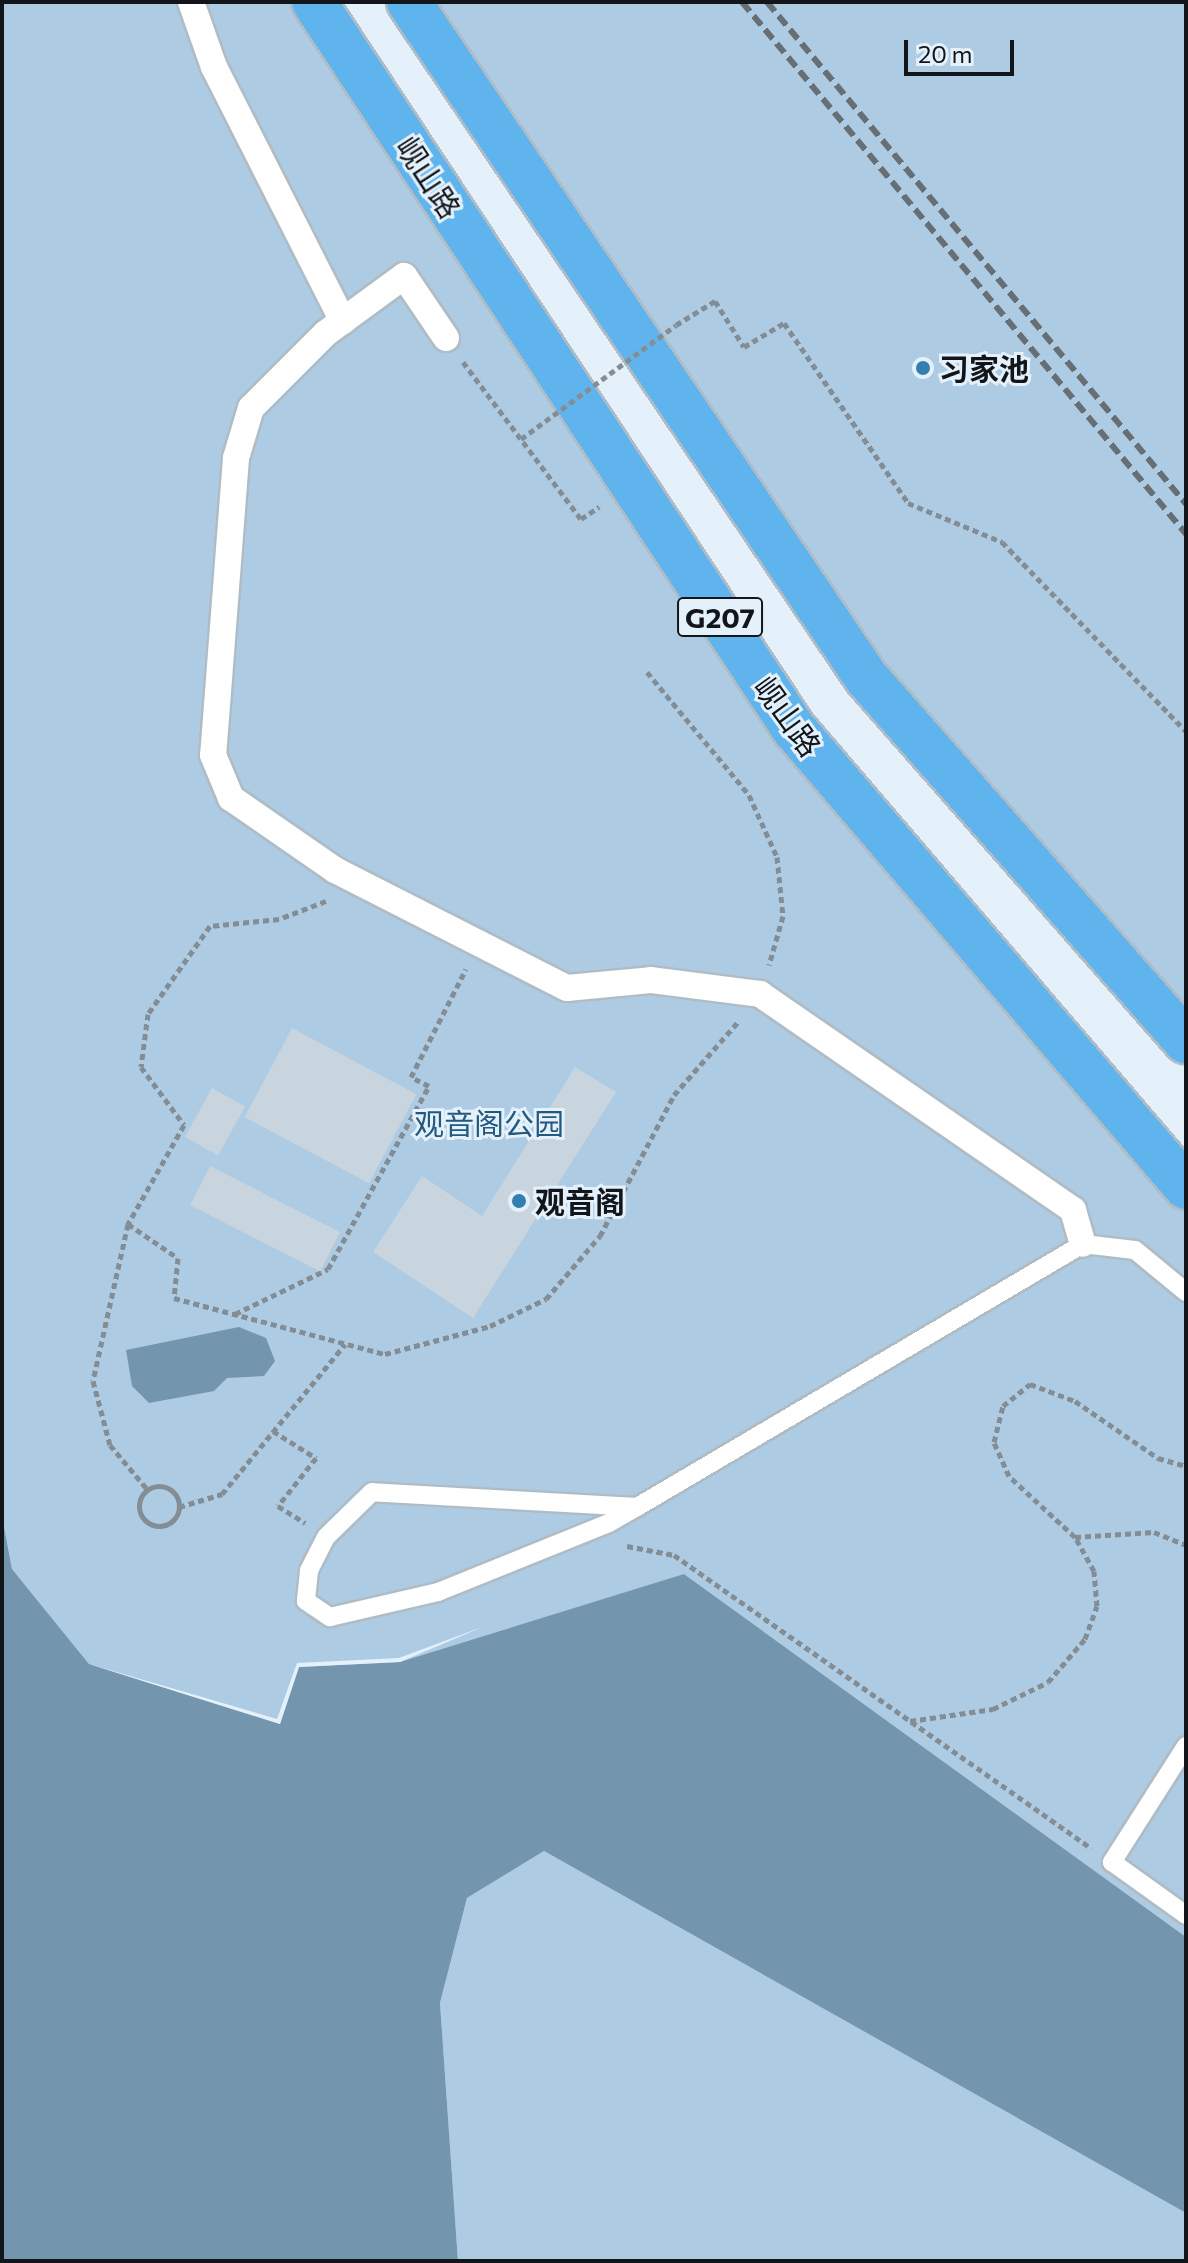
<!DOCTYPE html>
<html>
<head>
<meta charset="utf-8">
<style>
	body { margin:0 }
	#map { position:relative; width:1188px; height:2263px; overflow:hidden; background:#e4f1fb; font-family:Commissioner,"Noto Sans SC",sans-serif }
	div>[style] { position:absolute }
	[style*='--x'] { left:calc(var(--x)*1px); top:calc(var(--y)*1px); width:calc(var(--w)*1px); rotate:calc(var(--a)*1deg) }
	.green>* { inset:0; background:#adcbe3 }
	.water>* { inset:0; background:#7495ae }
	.pier>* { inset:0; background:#e4f1fb }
	.building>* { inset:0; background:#c8d4de; transform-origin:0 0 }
	.path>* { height:5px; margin-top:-2.5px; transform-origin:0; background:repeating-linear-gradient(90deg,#848d94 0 6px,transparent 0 10px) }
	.path>.ring { margin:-2.5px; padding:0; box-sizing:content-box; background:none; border:5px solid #848d94; border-radius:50% }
	.roads { filter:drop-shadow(2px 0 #b0bcc5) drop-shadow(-2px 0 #b0bcc5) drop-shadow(0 2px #b0bcc5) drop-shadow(0 -2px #b0bcc5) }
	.service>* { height:18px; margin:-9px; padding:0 9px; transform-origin:9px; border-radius:9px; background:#fff }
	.pedestrian>* { height:26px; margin:-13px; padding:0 13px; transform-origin:13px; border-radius:13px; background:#fff }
	.trunk>* { height:44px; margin:-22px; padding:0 22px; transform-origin:22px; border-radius:22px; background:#5fb4ee }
	.rail>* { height:6px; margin-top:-3px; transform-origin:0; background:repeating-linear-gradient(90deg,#676f75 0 12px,transparent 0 18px) }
	.path-bridge>* { height:5px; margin-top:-2.5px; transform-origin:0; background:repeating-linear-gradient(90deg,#848d94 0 6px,transparent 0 10px) }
	.dots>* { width:22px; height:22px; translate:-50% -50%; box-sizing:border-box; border:4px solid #e4f1fb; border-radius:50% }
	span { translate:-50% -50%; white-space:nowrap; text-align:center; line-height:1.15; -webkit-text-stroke:6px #e4f1fb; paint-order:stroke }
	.shield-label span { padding:2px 6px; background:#e4f1fb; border:2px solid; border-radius:6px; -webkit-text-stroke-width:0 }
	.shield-label { font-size:28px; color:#12161a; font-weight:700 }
	.street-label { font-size:30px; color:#12161a }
	.poi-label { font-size:30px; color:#12161a; font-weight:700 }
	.left { translate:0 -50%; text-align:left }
	.park-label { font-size:30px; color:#23597e }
	.frame { position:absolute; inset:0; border:4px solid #12161a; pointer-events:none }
	.scale { position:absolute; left:904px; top:40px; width:110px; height:36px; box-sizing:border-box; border:4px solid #12161a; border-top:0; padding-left:10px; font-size:24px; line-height:28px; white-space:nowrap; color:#12161a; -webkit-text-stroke:6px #e4f1fb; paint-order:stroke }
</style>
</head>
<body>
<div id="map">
	<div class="green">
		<div style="clip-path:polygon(2px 2px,314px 2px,794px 729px,1186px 1187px,1186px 1937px,684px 1574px,280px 1724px,89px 1664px,12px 1569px,2px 1516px)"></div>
		<div style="clip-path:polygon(409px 2px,1186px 2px,1186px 1041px,900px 716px)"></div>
		<div style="clip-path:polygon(544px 1851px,1186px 2213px,1186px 2261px,458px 2261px,440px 2003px,467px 1898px)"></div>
	</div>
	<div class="water">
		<div style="clip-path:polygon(239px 1327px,266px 1338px,275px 1361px,264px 1376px,227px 1378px,214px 1391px,149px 1403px,132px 1386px,126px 1350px)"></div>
		<div style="clip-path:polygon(2px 1516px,12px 1569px,89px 1664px,280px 1724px,299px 1667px,400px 1662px,684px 1574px,1186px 1937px,1186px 2213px,544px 1851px,467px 1898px,440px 2003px,458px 2261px,2px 2261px)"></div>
	</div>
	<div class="pier">
		<div style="clip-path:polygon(485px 1626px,400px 1662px,299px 1667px,280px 1724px,89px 1664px,277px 1719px,297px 1663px,399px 1658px)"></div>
	</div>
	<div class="building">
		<div style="left:292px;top:1028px;width:141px;height:101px;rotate:28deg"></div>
		<div style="clip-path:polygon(575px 1067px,616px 1092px,473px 1318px,373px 1252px,422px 1176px,482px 1216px)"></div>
		<div style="left:212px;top:1088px;width:38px;height:56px;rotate:29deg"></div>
		<div style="left:210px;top:1166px;width:146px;height:44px;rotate:27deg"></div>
	</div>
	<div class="path">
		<div style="--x:676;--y:325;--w:46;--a:-31.6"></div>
		<div style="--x:715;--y:301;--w:54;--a:57.8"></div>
		<div style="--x:744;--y:347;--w:47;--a:-31"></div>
		<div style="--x:784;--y:323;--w:219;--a:55.4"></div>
		<div style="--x:908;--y:503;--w:102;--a:22.5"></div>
		<div style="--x:1002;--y:542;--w:264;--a:45.8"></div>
		<div style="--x:463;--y:362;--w:196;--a:53.1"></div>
		<div style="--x:581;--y:519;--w:22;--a:-34"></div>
		<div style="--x:647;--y:672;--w:160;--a:50.3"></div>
		<div style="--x:749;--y:795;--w:68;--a:65.7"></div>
		<div style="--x:777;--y:857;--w:59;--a:84.2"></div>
		<div style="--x:783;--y:916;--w:51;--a:105.9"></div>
		<div style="--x:326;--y:901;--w:50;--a:159"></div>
		<div style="--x:279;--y:919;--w:69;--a:174.2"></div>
		<div style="--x:210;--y:926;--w:108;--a:125.2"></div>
		<div style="--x:148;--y:1014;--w:53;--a:97.5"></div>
		<div style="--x:141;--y:1067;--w:72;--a:53.4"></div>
		<div style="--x:184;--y:1125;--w:114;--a:119.5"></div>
		<div style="--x:128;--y:1224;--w:60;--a:34.2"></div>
		<div style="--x:178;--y:1258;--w:40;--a:95.7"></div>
		<div style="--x:174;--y:1298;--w:218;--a:14.9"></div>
		<div style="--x:385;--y:1354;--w:109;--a:-14.9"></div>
		<div style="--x:490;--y:1326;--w:62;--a:-25.7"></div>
		<div style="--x:546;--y:1299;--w:83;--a:-49.4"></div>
		<div style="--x:600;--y:1236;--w:159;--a:-62.3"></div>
		<div style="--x:674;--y:1095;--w:97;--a:-48.8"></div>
		<div style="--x:128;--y:1224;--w:161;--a:102.6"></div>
		<div style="--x:93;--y:1381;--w:66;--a:75.1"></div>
		<div style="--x:110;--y:1445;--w:59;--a:49.8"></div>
		<div style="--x:235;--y:1314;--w:103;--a:-25.8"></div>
		<div style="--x:328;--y:1269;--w:209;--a:-61.1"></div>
		<div style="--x:429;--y:1086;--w:20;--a:-153"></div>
		<div style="--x:411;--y:1077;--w:121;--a:-63"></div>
		<div style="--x:273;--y:1431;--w:51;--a:32.1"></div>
		<div style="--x:316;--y:1458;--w:61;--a:128.4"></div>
		<div style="--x:278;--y:1506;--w:32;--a:32"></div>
		<div class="ring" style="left:139px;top:1486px;width:35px;height:35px"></div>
		<div style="--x:179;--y:1507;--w:45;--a:-16.8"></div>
		<div style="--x:222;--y:1494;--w:194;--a:-50.6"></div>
		<div style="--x:1075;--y:1537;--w:79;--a:-3.6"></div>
		<div style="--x:1154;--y:1532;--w:35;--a:22"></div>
		<div style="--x:627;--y:1546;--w:48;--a:10.8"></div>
		<div style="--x:674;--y:1555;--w:510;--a:35.09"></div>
		<div style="--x:910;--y:1721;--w:84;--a:-8.2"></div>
		<div style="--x:993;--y:1709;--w:61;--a:-26.1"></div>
		<div style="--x:1048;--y:1682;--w:57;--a:-49.3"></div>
		<div style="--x:1085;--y:1639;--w:35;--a:-70"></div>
		<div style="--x:1097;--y:1606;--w:35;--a:-95"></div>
		<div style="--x:1094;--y:1571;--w:39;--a:-119"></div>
		<div style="--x:1075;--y:1537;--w:90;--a:-137.3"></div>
		<div style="--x:1009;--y:1476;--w:37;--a:-114"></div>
		<div style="--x:994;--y:1442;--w:37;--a:-76"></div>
		<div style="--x:1003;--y:1406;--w:35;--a:-39"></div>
		<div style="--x:1030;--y:1384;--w:48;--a:20.7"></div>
		<div style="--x:1075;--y:1401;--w:101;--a:34.5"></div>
		<div style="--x:1158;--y:1458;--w:29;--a:16"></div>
	</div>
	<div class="roads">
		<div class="service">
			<div style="--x:637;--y:1507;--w:265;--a:-176.8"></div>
			<div style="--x:372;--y:1492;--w:64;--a:135.6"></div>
			<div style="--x:326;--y:1537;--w:38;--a:117"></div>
			<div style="--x:309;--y:1571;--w:30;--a:96"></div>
			<div style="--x:306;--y:1601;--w:29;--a:34"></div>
			<div style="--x:330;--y:1617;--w:111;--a:-13"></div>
			<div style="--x:438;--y:1592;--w:184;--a:-22"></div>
			<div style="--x:609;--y:1523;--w:32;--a:-30"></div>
			<div style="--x:637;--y:1507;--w:518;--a:-30.53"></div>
			<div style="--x:1083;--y:1244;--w:52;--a:6.6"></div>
			<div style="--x:1135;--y:1250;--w:66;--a:39.5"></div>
			<div style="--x:1186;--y:1746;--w:138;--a:122.5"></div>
			<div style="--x:1112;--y:1862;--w:91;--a:35.6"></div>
		</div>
		<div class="pedestrian">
			<div style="--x:191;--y:2;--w:69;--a:70.5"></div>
			<div style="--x:214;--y:67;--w:285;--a:63.1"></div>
			<div style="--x:446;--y:338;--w:75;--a:-124.1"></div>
			<div style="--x:404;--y:276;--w:97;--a:143.8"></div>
			<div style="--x:326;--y:333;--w:106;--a:135"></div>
			<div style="--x:251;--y:408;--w:52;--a:106.7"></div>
			<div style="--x:236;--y:458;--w:298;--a:94.4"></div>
			<div style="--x:213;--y:755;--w:47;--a:67.3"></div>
			<div style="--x:231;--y:798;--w:126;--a:34.7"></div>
			<div style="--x:335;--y:870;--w:260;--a:27"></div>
			<div style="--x:567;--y:988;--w:84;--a:-5.4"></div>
			<div style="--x:651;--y:980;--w:110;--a:7.3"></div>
			<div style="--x:760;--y:994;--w:380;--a:34.6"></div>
			<div style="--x:1073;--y:1210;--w:35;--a:74"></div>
		</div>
		<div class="trunk">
			<div style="--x:314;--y:2;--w:871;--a:56.57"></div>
			<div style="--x:794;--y:729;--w:603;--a:49.44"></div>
			<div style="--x:409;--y:2;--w:815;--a:55.9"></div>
			<div style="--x:866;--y:677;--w:485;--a:48.7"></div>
		</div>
	</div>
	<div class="rail">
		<div style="--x:742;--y:2;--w:693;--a:50.15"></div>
		<div style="--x:767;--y:2;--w:654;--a:50.15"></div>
	</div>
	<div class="path-bridge">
		<div style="--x:521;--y:439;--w:192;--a:-36.3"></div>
	</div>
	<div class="dots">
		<div style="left:923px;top:368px;background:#347fb2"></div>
		<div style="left:519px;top:1201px;background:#347fb2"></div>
	</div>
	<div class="shield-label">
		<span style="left:720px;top:617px">G207</span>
	</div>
	<div class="street-label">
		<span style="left:429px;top:177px;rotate:57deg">岘山路</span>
		<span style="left:788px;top:716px;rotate:54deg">岘山路</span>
	</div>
	<div class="poi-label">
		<span class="left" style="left:939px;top:368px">习家池</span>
		<span class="left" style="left:535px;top:1201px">观音阁</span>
	</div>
	<div class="park-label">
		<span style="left:489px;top:1123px">观音阁公园</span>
	</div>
	<div class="frame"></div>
	<div class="scale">20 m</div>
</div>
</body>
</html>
